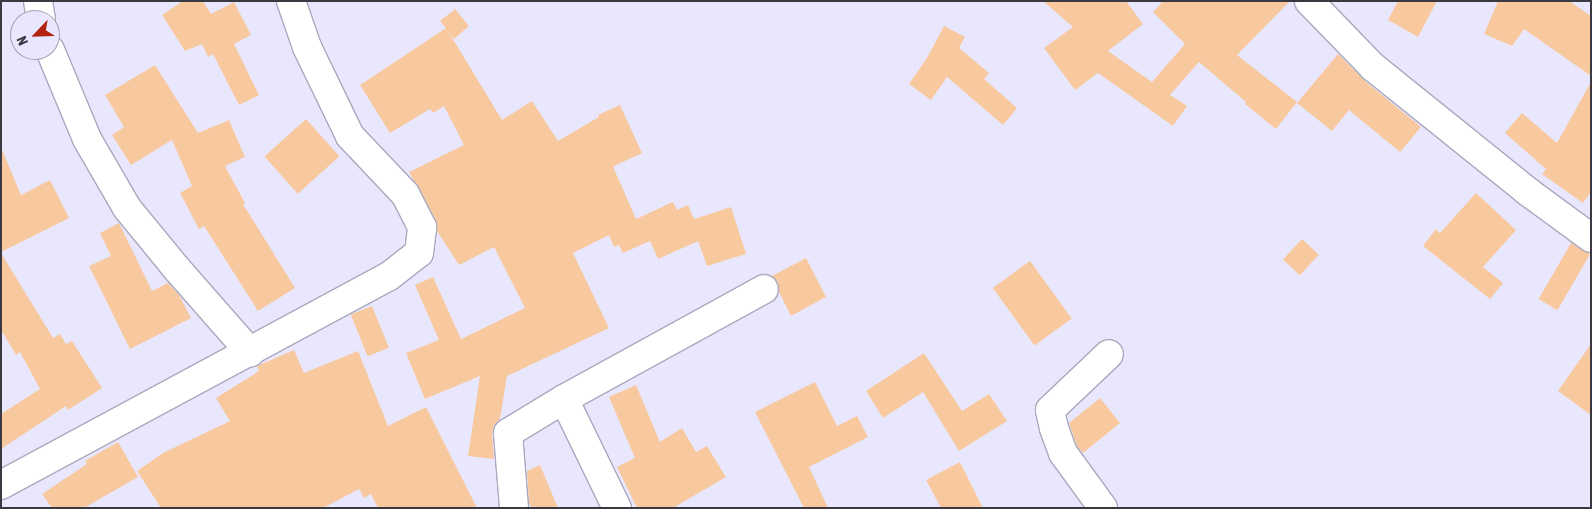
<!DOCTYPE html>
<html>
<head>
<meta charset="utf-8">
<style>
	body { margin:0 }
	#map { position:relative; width:1592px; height:509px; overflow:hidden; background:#e9e7fe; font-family:"Asap Condensed",sans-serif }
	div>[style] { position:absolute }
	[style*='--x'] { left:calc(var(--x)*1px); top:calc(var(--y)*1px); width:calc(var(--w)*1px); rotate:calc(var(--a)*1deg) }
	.building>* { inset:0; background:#f8c99e; transform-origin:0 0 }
	.roads { filter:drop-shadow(1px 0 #aaa8bd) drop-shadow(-1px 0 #aaa8bd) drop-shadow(0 1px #aaa8bd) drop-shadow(0 -1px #aaa8bd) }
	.street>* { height:28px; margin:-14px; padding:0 14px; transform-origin:14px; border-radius:14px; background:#fff }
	span { translate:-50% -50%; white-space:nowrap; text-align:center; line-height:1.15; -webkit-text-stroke:4px #e9e7fe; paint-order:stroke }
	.frame { position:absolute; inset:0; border:2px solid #3a3942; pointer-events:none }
	.north { position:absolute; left:10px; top:10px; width:50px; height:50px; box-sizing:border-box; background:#e9e7fe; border:1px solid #a3a1b3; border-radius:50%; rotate:246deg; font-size:14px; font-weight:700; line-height:20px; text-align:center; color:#3a3942 }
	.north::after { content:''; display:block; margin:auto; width:18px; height:22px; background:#b22410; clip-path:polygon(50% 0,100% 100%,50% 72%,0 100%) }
</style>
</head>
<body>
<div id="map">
	<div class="building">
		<div style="clip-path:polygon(183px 1px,203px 1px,211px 14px,234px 2px,251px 35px,234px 44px,259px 95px,239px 105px,213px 54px,208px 57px,202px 44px,185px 51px,162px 15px)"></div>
		<div style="clip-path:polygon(1043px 1px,1126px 1px,1143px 24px,1108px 51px,1152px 82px,1185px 44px,1153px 12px,1163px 1px,1290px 1px,1237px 55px,1297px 102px,1276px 129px,1245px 104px,1246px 102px,1199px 62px,1170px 95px,1187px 106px,1173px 126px,1098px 73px,1075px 90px,1044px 48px,1073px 27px)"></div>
		<div style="clip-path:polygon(1398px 1px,1437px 1px,1418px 37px,1388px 20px)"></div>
		<div style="clip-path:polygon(1498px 1px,1569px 1px,1591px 16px,1591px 76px,1524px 29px,1512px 46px,1484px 34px)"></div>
		<div style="clip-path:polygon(455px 9px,469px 26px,454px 39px,448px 31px,502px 120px,532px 101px,558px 141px,599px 117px,598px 115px,620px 105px,642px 153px,614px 166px,614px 169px,636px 219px,673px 202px,677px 210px,688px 205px,694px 219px,731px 207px,746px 254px,707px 266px,698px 241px,658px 259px,650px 241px,623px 253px,619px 245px,614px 247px,609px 235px,573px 253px,609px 328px,507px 376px,500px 419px,494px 425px,492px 434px,494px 459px,468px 456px,480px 376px,425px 399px,406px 353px,439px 340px,415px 285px,433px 277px,461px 339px,525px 308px,494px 247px,459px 265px,437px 231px,436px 220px,409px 172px,464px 145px,444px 106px,433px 113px,430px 109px,390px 133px,360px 85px,446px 28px,440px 21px)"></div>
		<div style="clip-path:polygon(944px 26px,965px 37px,959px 48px,989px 73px,984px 79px,1017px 108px,1003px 125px,947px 77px,931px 100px,909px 84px,927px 58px)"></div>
		<div style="clip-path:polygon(1338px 54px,1366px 82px,1421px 127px,1400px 152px,1349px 110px,1332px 131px,1297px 103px)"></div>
		<div style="clip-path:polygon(155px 65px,198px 133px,229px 120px,245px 157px,225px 166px,245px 203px,243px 204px,295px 288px,258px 311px,204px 226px,199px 229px,180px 193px,192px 186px,172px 140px,131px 165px,112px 135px,124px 127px,105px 95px)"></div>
		<div style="clip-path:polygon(1591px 82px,1591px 192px,1583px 203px,1542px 174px,1546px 169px,1505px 133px,1522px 113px,1557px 143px)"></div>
		<div style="left:306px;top:119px;width:50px;height:56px;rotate:48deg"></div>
		<div style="clip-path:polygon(1px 147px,21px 195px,50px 180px,69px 218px,1px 252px)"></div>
		<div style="clip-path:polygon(1476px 193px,1516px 230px,1483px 267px,1503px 283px,1490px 299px,1423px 246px,1436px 229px,1440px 233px)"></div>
		<div style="clip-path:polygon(119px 223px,152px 291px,168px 283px,179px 295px,191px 318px,130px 349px,89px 266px,111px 256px,100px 233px)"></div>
		<div style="left:1302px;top:239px;width:23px;height:28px;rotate:43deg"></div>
		<div style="left:1571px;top:243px;width:22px;height:65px;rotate:30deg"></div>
		<div style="clip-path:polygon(1px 253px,53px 338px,60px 334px,66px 344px,72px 341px,102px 388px,68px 410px,66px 406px,1px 449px,1px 414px,40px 389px,20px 352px,16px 355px,1px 330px)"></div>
		<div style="clip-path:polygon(806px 258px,826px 297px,791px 316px,779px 292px,778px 282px,772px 276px)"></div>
		<div style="left:1030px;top:261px;width:71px;height:46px;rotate:54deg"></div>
		<div style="left:372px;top:306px;width:45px;height:23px;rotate:68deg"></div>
		<div style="clip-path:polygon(1591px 344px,1591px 415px,1558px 391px)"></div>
		<div style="clip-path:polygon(294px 350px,304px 373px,358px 351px,388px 426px,426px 407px,477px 508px,378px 508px,371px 494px,364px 498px,359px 489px,323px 508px,161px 508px,137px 471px,163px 453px,230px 421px,216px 398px,259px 371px,257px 366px)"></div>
		<div style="clip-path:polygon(924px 353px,962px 411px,989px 394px,1007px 421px,959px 451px,923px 392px,883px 418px,866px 391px)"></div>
		<div style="clip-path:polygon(815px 382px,837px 426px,857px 416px,868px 437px,809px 467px,828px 508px,804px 508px,755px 412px)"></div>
		<div style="clip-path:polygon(636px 385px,660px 442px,682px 428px,696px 452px,707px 446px,726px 477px,673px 508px,637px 508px,617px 467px,635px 458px,609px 397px)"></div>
		<div style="clip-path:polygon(1100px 398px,1120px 423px,1083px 453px,1077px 446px,1069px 423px)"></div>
		<div style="clip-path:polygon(118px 442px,138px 477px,84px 508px,52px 508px,42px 494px,87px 464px,85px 461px)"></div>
		<div style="clip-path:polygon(960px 462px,983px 508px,941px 508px,926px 480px)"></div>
		<div style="clip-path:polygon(540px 465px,558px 508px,532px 508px,529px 503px,527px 471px)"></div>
	</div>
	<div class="roads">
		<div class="street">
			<div style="--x:38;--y:1;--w:19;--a:81"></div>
			<div style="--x:1309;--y:1;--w:92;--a:45.9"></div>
			<div style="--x:1373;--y:67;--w:198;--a:38.8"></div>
			<div style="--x:1527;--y:191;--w:79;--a:36.3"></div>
			<div style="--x:50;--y:50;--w:96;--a:67.4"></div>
			<div style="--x:87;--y:139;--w:80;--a:59.9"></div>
			<div style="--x:127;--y:208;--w:79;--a:50.7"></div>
			<div style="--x:177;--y:269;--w:111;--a:48.7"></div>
			<div style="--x:564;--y:399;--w:121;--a:64.1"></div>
			<div style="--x:1;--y:485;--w:439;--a:-28.3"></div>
			<div style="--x:388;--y:277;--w:39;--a:-38"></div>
			<div style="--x:419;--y:253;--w:26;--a:-83"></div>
			<div style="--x:422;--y:227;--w:37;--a:-117"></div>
			<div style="--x:405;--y:194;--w:80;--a:-133.5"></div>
			<div style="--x:350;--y:136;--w:99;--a:-115.8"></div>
			<div style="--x:307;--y:47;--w:49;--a:-109.2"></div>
			<div style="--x:514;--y:508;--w:75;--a:-94.6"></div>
			<div style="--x:508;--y:433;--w:66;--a:-31.3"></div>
			<div style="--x:564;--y:399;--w:228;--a:-28.8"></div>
			<div style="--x:1103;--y:508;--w:68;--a:-126"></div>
			<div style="--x:1063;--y:453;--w:27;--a:-110"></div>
			<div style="--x:1054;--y:428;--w:18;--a:-103"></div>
			<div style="--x:1050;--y:410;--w:81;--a:-43.5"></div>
		</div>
	</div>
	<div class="frame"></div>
	<div class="north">N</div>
</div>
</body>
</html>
